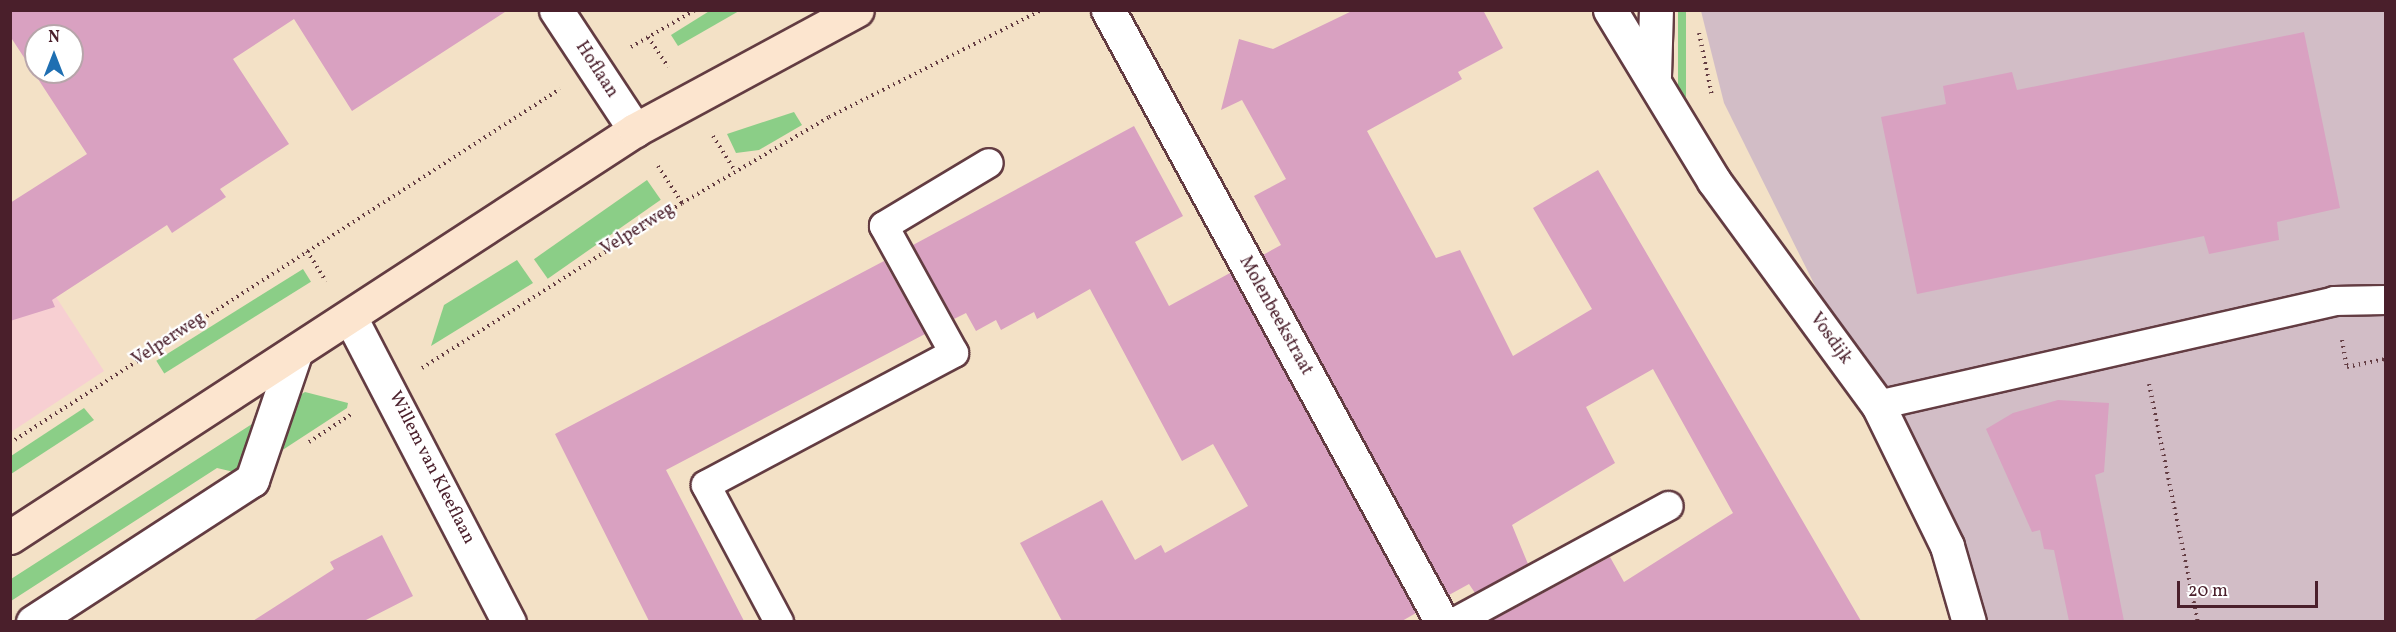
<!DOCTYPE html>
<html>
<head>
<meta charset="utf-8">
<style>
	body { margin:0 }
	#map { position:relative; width:2396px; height:632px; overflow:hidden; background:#f3e1c6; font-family:Vollkorn,serif }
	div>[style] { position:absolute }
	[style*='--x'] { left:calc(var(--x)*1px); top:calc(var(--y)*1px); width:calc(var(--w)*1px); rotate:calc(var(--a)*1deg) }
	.built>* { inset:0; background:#f7cfd2 }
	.industrial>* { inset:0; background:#d2bdc6 }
	.green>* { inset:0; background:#8bce87; transform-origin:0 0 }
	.building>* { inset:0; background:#d9a1c1 }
	.path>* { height:4px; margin-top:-2px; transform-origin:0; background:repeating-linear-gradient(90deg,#633c42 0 1.5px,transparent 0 6px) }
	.roads { filter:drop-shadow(2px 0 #633c42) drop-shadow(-2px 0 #633c42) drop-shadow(0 2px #633c42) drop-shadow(0 -2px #633c42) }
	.service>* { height:28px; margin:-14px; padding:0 14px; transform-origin:14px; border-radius:14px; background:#fff }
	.minor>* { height:33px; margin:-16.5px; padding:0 16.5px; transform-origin:16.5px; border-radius:16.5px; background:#fff }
	.secondary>* { height:33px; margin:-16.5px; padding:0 16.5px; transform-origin:16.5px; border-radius:16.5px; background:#fce5cf }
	span { translate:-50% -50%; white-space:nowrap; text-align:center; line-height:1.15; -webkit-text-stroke:4.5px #fff; paint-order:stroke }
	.street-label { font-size:18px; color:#4a1f2b }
	.frame { position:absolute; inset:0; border:12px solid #4a1f2b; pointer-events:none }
	.north { position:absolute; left:24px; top:24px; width:60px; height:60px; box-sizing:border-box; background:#fff; border:2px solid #b7a5aa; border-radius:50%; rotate:0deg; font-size:16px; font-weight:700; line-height:24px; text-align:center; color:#4a1f2b }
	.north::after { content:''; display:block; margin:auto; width:21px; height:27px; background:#1f6fb2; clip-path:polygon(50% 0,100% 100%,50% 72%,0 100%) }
	.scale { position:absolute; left:2177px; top:581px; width:141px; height:27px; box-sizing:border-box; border:3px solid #4a1f2b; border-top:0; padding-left:8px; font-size:18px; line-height:21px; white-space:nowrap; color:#4a1f2b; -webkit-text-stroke:4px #fff; paint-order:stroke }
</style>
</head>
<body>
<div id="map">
	<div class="built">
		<div style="clip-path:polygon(10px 226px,104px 371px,11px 432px,10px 432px)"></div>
	</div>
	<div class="industrial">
		<div style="clip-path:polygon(1701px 11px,2385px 11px,2385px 621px,1982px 621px,1724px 103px)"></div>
	</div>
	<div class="green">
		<div style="clip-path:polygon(711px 10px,739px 11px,678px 46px,671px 35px)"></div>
		<div style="left:1678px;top:11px;width:8px;height:92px"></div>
		<div style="clip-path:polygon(794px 112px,802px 125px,759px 150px,736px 153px,727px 134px)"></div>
		<div style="left:647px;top:180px;width:24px;height:138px;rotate:55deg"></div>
		<div style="clip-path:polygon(517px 260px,533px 283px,431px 346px,444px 305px)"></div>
		<div style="left:303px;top:269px;width:15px;height:173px;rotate:58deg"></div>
		<div style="clip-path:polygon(305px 392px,348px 403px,347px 408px,281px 451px,276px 448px,289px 402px)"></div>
		<div style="clip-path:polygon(84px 408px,94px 420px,11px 474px,11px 456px)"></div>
		<div style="clip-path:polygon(252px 424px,256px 429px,248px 458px,234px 472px,217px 468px,11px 601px,11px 579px)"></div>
	</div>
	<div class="building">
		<div style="clip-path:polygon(evenodd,10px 10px,508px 10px,352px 111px,294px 19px,233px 59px,289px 144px,220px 189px,226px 197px,172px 233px,167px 225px,52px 300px,55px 307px,10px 321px,10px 203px,87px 154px,10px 36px,10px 10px,36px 36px,72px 36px,72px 72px,36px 72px,36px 36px)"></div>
		<div style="clip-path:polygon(1354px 10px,1483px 10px,1503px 48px,1458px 72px,1462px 79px,1367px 131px,1436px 258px,1460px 250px,1513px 356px,1592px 309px,1533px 208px,1598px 170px,1861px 621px,1491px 621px,1610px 557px,1624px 582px,1733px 513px,1653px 369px,1586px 407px,1615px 463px,1512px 525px,1528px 564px,1475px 593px,1469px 584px,1449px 595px,1263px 255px,1281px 245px,1254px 196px,1286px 179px,1242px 100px,1221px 110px,1239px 39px,1273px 49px)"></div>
		<div style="clip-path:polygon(2304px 32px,2340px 208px,2277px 222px,2279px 240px,2209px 254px,2204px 236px,1917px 294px,1881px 117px,1946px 104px,1943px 86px,2012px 72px,2017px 90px)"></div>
		<div style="clip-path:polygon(1134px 126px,1183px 216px,1135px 242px,1169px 306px,1230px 273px,1416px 613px,1402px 621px,1062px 621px,1020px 543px,1102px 500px,1135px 560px,1161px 545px,1165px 553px,1248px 506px,1213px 444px,1182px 461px,1090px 289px,1037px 319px,1034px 312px,1001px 330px,996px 320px,976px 331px,966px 313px,954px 319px,913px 245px)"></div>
		<div style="clip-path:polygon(884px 261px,925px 334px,666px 470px,744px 621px,649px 621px,555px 434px)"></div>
		<div style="clip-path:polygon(2058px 400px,2109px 403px,2104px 472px,2095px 475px,2124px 621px,2069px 621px,2054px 550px,2044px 549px,2040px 530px,2032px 532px,1986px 429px,2013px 413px)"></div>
		<div style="clip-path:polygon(382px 535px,413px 596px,364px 621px,253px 621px,334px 569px,330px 562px)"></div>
	</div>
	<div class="path">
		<div style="--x:1699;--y:33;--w:64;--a:78.3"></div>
		<div style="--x:648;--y:37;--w:36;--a:56"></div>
		<div style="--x:631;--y:47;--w:74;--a:-30"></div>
		<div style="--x:713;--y:136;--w:41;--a:57.8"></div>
		<div style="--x:658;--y:166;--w:44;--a:57"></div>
		<div style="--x:307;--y:251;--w:36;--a:58"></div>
		<div style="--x:2342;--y:340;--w:27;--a:80"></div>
		<div style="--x:2347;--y:367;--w:40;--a:-12"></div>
		<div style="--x:422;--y:368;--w:308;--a:-32.4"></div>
		<div style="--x:682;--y:203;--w:170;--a:-30.3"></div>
		<div style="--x:829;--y:117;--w:238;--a:-26.7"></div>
		<div style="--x:2149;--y:384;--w:243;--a:78.4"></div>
		<div style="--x:309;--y:442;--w:53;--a:-33.4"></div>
		<div style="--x:10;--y:443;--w:654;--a:-32.77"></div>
	</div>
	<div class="roads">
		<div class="service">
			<div style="--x:1878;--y:405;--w:468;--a:-12.8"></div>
			<div style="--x:2334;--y:301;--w:52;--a:-1.1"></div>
			<div style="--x:779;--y:622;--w:155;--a:-118.1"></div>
			<div style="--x:706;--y:485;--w:281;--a:-28"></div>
			<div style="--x:954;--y:353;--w:145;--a:-118.9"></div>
			<div style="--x:884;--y:226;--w:122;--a:-31"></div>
			<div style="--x:1455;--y:622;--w:243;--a:-28.5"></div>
		</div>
		<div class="minor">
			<div style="--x:556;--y:10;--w:144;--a:56.6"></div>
			<div style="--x:1108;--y:10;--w:697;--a:61.38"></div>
			<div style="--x:1610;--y:10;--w:200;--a:58.7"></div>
			<div style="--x:1714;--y:181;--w:278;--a:53.8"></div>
			<div style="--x:1878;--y:405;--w:157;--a:63.9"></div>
			<div style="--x:1947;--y:546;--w:79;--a:73.9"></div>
			<div style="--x:1654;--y:76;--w:66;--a:-88.3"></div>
			<div style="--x:350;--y:317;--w:344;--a:62.5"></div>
			<div style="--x:33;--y:622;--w:261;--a:-33"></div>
			<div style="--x:252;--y:480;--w:136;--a:-71.2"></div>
		</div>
		<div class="secondary">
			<div style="--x:10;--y:537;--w:746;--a:-33.07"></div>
			<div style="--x:635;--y:130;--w:252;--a:-28.4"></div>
		</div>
	</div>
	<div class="street-label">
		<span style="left:596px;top:70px;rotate:57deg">Hoflaan</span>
		<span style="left:638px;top:230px;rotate:-32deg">Velperweg</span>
		<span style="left:1275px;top:316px;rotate:61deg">Molenbeekstraat</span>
		<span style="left:1830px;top:339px;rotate:54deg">Vosdijk</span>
		<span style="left:169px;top:340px;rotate:-33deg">Velperweg</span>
		<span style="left:431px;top:468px;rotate:63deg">Willem van Kleeflaan</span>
	</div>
	<div class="frame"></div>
	<div class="north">N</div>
	<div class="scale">20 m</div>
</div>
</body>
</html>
